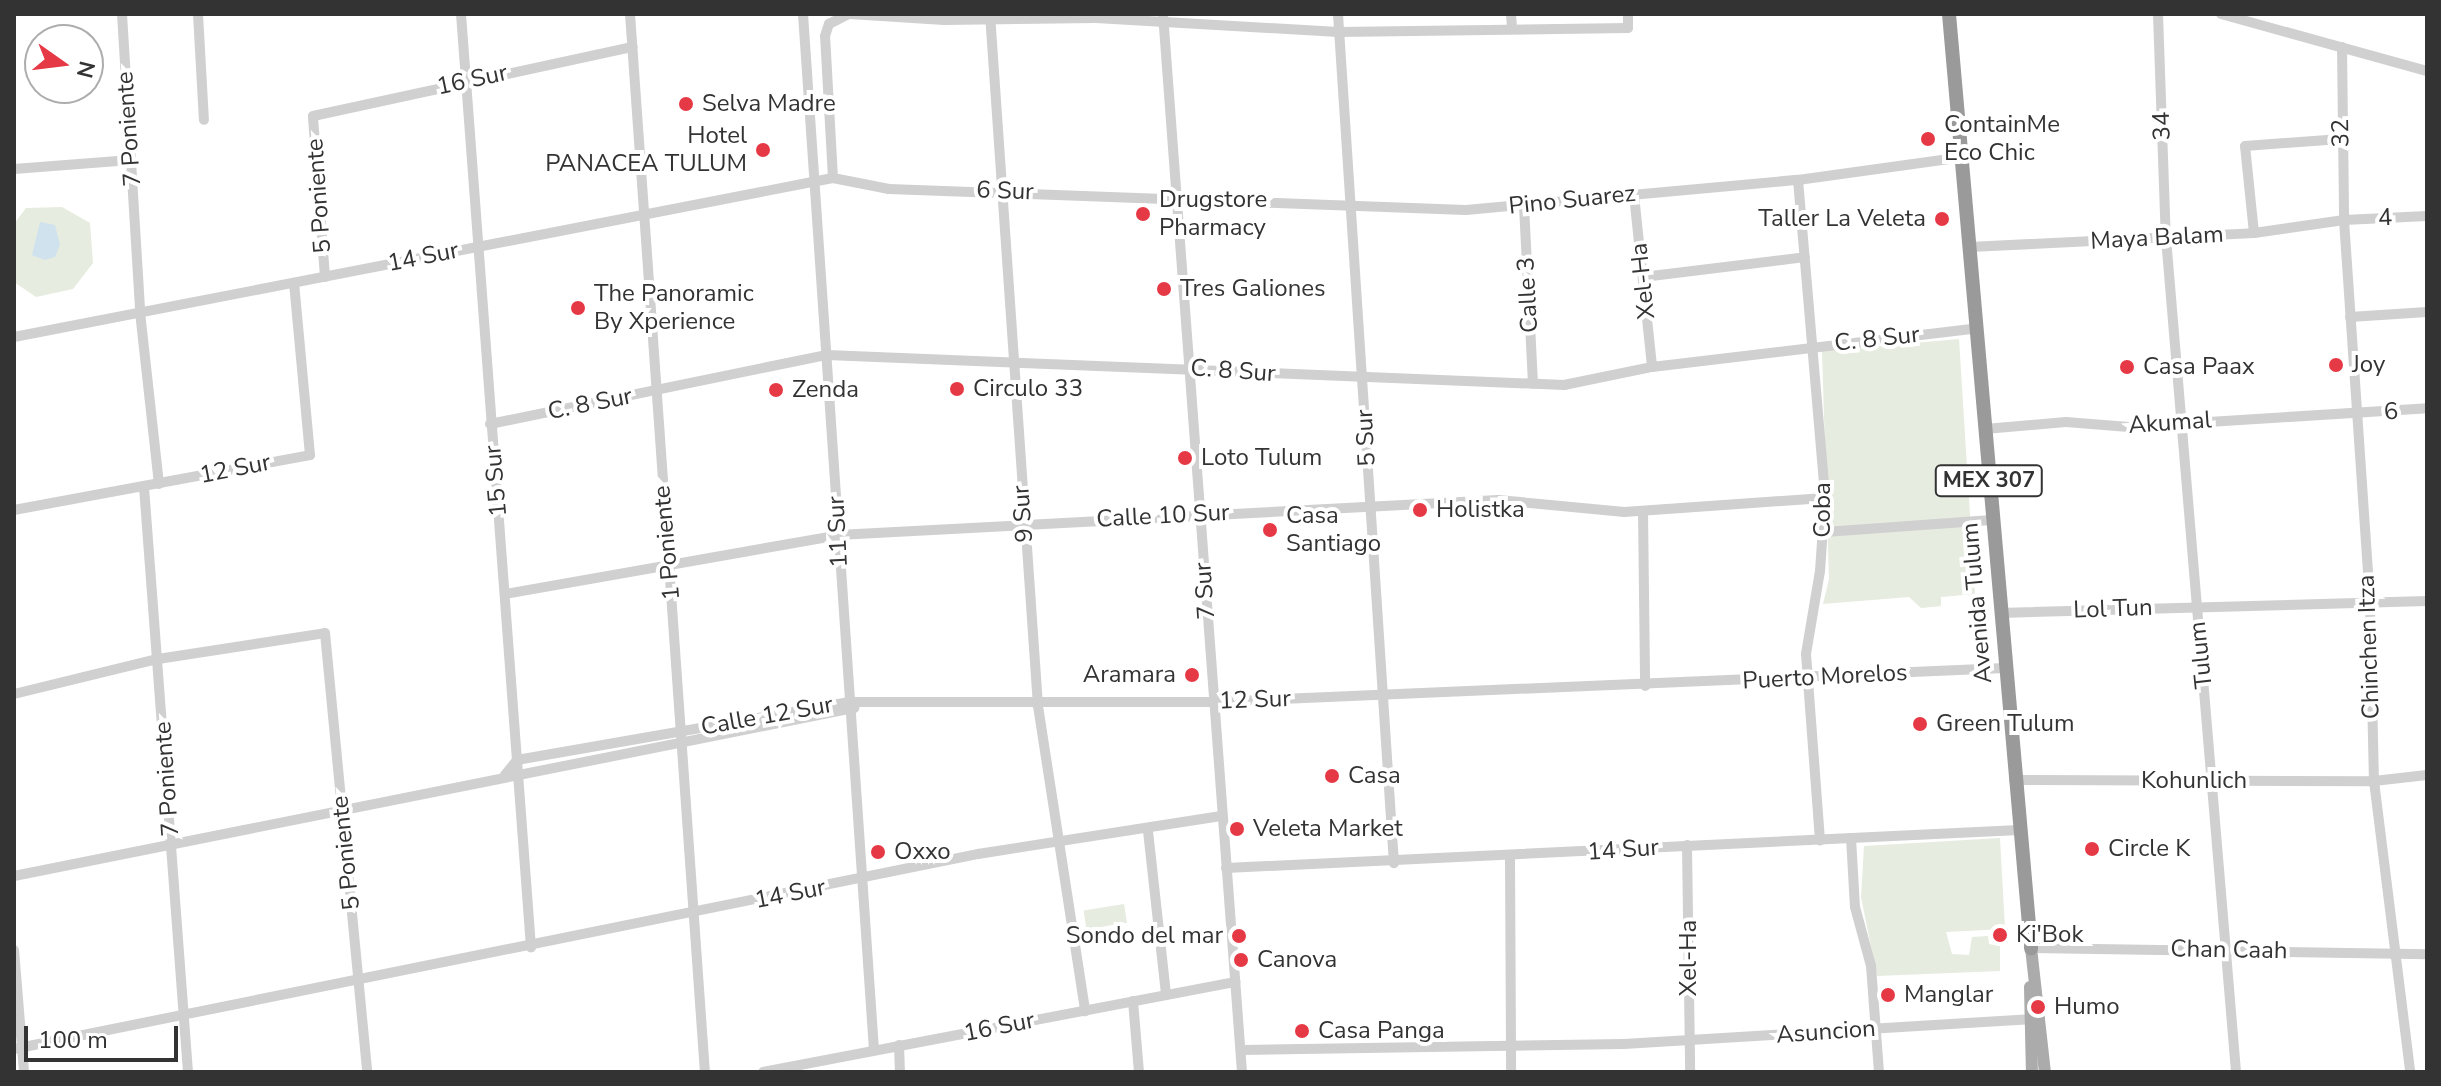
<!DOCTYPE html>
<html>
<head>
<meta charset="utf-8">
<style>
	body { margin:0 }
	#map { position:relative; width:2441px; height:1086px; overflow:hidden; background:#fff; font-family:"Nunito Sans",sans-serif }
	div>[style] { position:absolute }
	[style*='--x'] { left:calc(var(--x)*1px); top:calc(var(--y)*1px); width:calc(var(--w)*1px); rotate:calc(var(--a)*1deg) }
	.green>* { inset:0; background:#e6ecdf; transform-origin:0 0 }
	.water>* { inset:0; background:#cfe2ee }
	.minor>* { height:10px; margin:-5px; padding:0 5px; transform-origin:5px; border-radius:5px; background:#d0d0d0 }
	.major>* { height:12px; margin:-6px; padding:0 6px; transform-origin:6px; border-radius:6px; background:#ababab }
	.highway>* { height:14px; margin:-7px; padding:0 7px; transform-origin:7px; border-radius:7px; background:#9a9a9a }
	.dots>* { width:22px; height:22px; translate:-50% -50%; box-sizing:border-box; border:4px solid #fff; border-radius:50% }
	span { translate:-50% -50%; white-space:nowrap; text-align:center; line-height:1.15; -webkit-text-stroke:8px #fff; paint-order:stroke }
	.shield-label span { padding:2px 6px; background:#fff; border:2px solid; border-radius:6px; -webkit-text-stroke-width:0 }
	.shield-label { font-size:22px; color:#333; font-weight:700 }
	.street-label { font-size:24px; color:#333 }
	.poi-label { font-size:24px; color:#333 }
	.left { translate:0 -50%; text-align:left }
	.right { translate:-100% -50%; text-align:right }
	.frame { position:absolute; inset:0; border:16px solid #333; pointer-events:none }
	.north { position:absolute; left:24px; top:24px; width:80px; height:80px; box-sizing:border-box; background:#fff; border:2px solid #adadad; border-radius:50%; rotate:104deg; font-size:22px; font-weight:700; line-height:32px; text-align:center; color:#333 }
	.north::after { content:''; display:block; margin:auto; width:28px; height:36px; background:#e63946; clip-path:polygon(50% 0,100% 100%,50% 72%,0 100%) }
	.scale { position:absolute; left:24px; top:1026px; width:154px; height:36px; box-sizing:border-box; border:4px solid #333; border-top:0; padding-left:10px; font-size:24px; line-height:28px; white-space:nowrap; color:#333; -webkit-text-stroke:6px #fff; paint-order:stroke }
</style>
</head>
<body>
<div id="map">
	<div class="green">
		<div style="clip-path:polygon(62px 207px,90px 223px,93px 263px,73px 289px,36px 297px,14px 282px,14px 224px,26px 208px)"></div>
		<div style="clip-path:polygon(1959px 339px,1975px 594px,1941px 597px,1941px 606px,1921px 608px,1909px 597px,1823px 604px,1829px 579px,1822px 351px)"></div>
		<div style="clip-path:polygon(2000px 838px,2005px 929px,1946px 932px,1952px 954px,1969px 955px,1972px 937px,1988px 936px,1989px 944px,2000px 946px,2000px 971px,1877px 976px,1861px 897px,1864px 846px)"></div>
		<div style="left:1124px;top:904px;width:19px;height:41px;rotate:81deg"></div>
	</div>
	<div class="water">
		<div style="clip-path:polygon(40px 222px,55px 225px,60px 245px,55px 257px,45px 260px,32px 255px)"></div>
	</div>
	<div class="minor">
		<div style="--x:122;--y:14;--w:299;--a:86.5"></div>
		<div style="--x:140;--y:312;--w:173;--a:83.7"></div>
		<div style="--x:198;--y:14;--w:106;--a:86.8"></div>
		<div style="--x:461;--y:14;--w:936;--a:85.71"></div>
		<div style="--x:630;--y:14;--w:1061;--a:85.95"></div>
		<div style="--x:803;--y:14;--w:1038;--a:86.08"></div>
		<div style="--x:850;--y:14;--w:94;--a:3.7"></div>
		<div style="--x:944;--y:20;--w:152;--a:-0.8"></div>
		<div style="--x:1096;--y:18;--w:243;--a:3.3"></div>
		<div style="--x:1339;--y:32;--w:289;--a:-0.8"></div>
		<div style="--x:1628;--y:28;--w:14;--a:-90"></div>
		<div style="--x:990;--y:14;--w:694;--a:86.03"></div>
		<div style="--x:1038;--y:706;--w:309;--a:81.2"></div>
		<div style="--x:1163;--y:14;--w:1061;--a:85.73"></div>
		<div style="--x:1338;--y:14;--w:851;--a:86.23"></div>
		<div style="--x:1511;--y:14;--w:14;--a:86"></div>
		<div style="--x:2158;--y:14;--w:224;--a:88"></div>
		<div style="--x:2166;--y:238;--w:837;--a:85.2"></div>
		<div style="--x:2221;--y:14;--w:214;--a:15.5"></div>
		<div style="--x:2342;--y:47;--w:173;--a:89.3"></div>
		<div style="--x:2344;--y:220;--w:387;--a:86.1"></div>
		<div style="--x:2370;--y:606;--w:175;--a:88.7"></div>
		<div style="--x:2374;--y:781;--w:293;--a:82.9"></div>
		<div style="--x:14;--y:169;--w:117;--a:-4.4"></div>
		<div style="--x:833;--y:178;--w:142;--a:-93.2"></div>
		<div style="--x:825;--y:36;--w:13;--a:-72"></div>
		<div style="--x:829;--y:24;--w:22;--a:-27"></div>
		<div style="--x:1798;--y:180;--w:319;--a:85.1"></div>
		<div style="--x:1825;--y:498;--w:73;--a:93.9"></div>
		<div style="--x:1820;--y:571;--w:84;--a:99.6"></div>
		<div style="--x:1806;--y:654;--w:187;--a:85.7"></div>
		<div style="--x:1634;--y:195;--w:173;--a:84"></div>
		<div style="--x:1524;--y:206;--w:178;--a:87.1"></div>
		<div style="--x:2254;--y:233;--w:87;--a:-95.9"></div>
		<div style="--x:2245;--y:146;--w:96;--a:-4.2"></div>
		<div style="--x:1970;--y:247;--w:284;--a:-2.8"></div>
		<div style="--x:2254;--y:233;--w:91;--a:-8.2"></div>
		<div style="--x:2344;--y:220;--w:83;--a:-2.8"></div>
		<div style="--x:325;--y:277;--w:161;--a:-94.3"></div>
		<div style="--x:313;--y:116;--w:327;--a:-12.2"></div>
		<div style="--x:1643;--y:277;--w:163;--a:-7"></div>
		<div style="--x:2350;--y:317;--w:77;--a:-3.7"></div>
		<div style="--x:14;--y:337;--w:834;--a:-10.99"></div>
		<div style="--x:833;--y:178;--w:57;--a:11.1"></div>
		<div style="--x:889;--y:189;--w:577;--a:2.08"></div>
		<div style="--x:1466;--y:210;--w:333;--a:-5.2"></div>
		<div style="--x:1798;--y:180;--w:167;--a:-7.9"></div>
		<div style="--x:490;--y:424;--w:344;--a:-11.6"></div>
		<div style="--x:827;--y:355;--w:738;--a:2.33"></div>
		<div style="--x:1564;--y:385;--w:90;--a:-11.6"></div>
		<div style="--x:1652;--y:367;--w:328;--a:-6.8"></div>
		<div style="--x:1985;--y:429;--w:81;--a:-4.9"></div>
		<div style="--x:2066;--y:422;--w:63;--a:4.5"></div>
		<div style="--x:2129;--y:427;--w:299;--a:-3.6"></div>
		<div style="--x:144;--y:487;--w:587;--a:85.7"></div>
		<div style="--x:14;--y:510;--w:301;--a:-10.5"></div>
		<div style="--x:310;--y:455;--w:173;--a:-95.3"></div>
		<div style="--x:1643;--y:511;--w:175;--a:89.3"></div>
		<div style="--x:1825;--y:532;--w:167;--a:-4.1"></div>
		<div style="--x:505;--y:594;--w:338;--a:-10"></div>
		<div style="--x:838;--y:535;--w:661;--a:-3.04"></div>
		<div style="--x:1498;--y:500;--w:127;--a:5.4"></div>
		<div style="--x:1624;--y:512;--w:201;--a:-4"></div>
		<div style="--x:2000;--y:613;--w:427;--a:-1.6"></div>
		<div style="--x:14;--y:694;--w:148;--a:-13.7"></div>
		<div style="--x:158;--y:659;--w:169;--a:-8.8"></div>
		<div style="--x:325;--y:633;--w:441;--a:84.5"></div>
		<div style="--x:505;--y:775;--w:19;--a:-51"></div>
		<div style="--x:517;--y:760;--w:336;--a:-9.9"></div>
		<div style="--x:848;--y:702;--w:365;--a:0"></div>
		<div style="--x:1213;--y:702;--w:793;--a:-2.46"></div>
		<div style="--x:2014;--y:780;--w:360;--a:0.2"></div>
		<div style="--x:2374;--y:781;--w:53;--a:-6.5"></div>
		<div style="--x:1148;--y:831;--w:165;--a:83.7"></div>
		<div style="--x:1851;--y:838;--w:69;--a:86.7"></div>
		<div style="--x:1855;--y:907;--w:61;--a:74.8"></div>
		<div style="--x:1871;--y:966;--w:106;--a:85.7"></div>
		<div style="--x:1687;--y:845;--w:227;--a:89.2"></div>
		<div style="--x:1510;--y:858;--w:214;--a:89.7"></div>
		<div style="--x:1226;--y:868;--w:794;--a:-2.74"></div>
		<div style="--x:14;--y:876;--w:857;--a:-11.31"></div>
		<div style="--x:2031;--y:948;--w:396;--a:0.9"></div>
		<div style="--x:14;--y:950;--w:122;--a:85.3"></div>
		<div style="--x:1133;--y:1001;--w:71;--a:85.2"></div>
		<div style="--x:899;--y:1045;--w:27;--a:88"></div>
		<div style="--x:14;--y:1049;--w:984;--a:-11.44"></div>
		<div style="--x:978;--y:854;--w:246;--a:-8.9"></div>
		<div style="--x:1241;--y:1050;--w:383;--a:-0.9"></div>
		<div style="--x:1624;--y:1044;--w:406;--a:-3.5"></div>
		<div style="--x:763;--y:1072;--w:481;--a:-10.8"></div>
	</div>
	<div class="major">
		<div style="--x:2031;--y:948;--w:125;--a:83.6"></div>
		<div style="--x:2030;--y:987;--w:85;--a:88.7"></div>
	</div>
	<div class="highway">
		<div style="--x:1949;--y:14;--w:938;--a:84.98"></div>
	</div>
	<div class="dots">
		<div style="left:686px;top:104px;background:#e63946"></div>
		<div style="left:1928px;top:139px;background:#e63946"></div>
		<div style="left:763px;top:150px;background:#e63946"></div>
		<div style="left:1143px;top:214px;background:#e63946"></div>
		<div style="left:1942px;top:219px;background:#e63946"></div>
		<div style="left:1164px;top:289px;background:#e63946"></div>
		<div style="left:578px;top:308px;background:#e63946"></div>
		<div style="left:2336px;top:365px;background:#e63946"></div>
		<div style="left:2127px;top:367px;background:#e63946"></div>
		<div style="left:957px;top:389px;background:#e63946"></div>
		<div style="left:776px;top:390px;background:#e63946"></div>
		<div style="left:1185px;top:458px;background:#e63946"></div>
		<div style="left:1420px;top:510px;background:#e63946"></div>
		<div style="left:1270px;top:530px;background:#e63946"></div>
		<div style="left:1192px;top:675px;background:#e63946"></div>
		<div style="left:1920px;top:724px;background:#e63946"></div>
		<div style="left:1332px;top:776px;background:#e63946"></div>
		<div style="left:1237px;top:829px;background:#e63946"></div>
		<div style="left:2092px;top:849px;background:#e63946"></div>
		<div style="left:878px;top:852px;background:#e63946"></div>
		<div style="left:2000px;top:935px;background:#e63946"></div>
		<div style="left:1239px;top:936px;background:#e63946"></div>
		<div style="left:1241px;top:960px;background:#e63946"></div>
		<div style="left:1888px;top:995px;background:#e63946"></div>
		<div style="left:2038px;top:1007px;background:#e63946"></div>
		<div style="left:1302px;top:1031px;background:#e63946"></div>
	</div>
	<div class="shield-label">
		<span style="left:1989px;top:481px">MEX 307</span>
	</div>
	<div class="street-label">
		<span style="left:472px;top:80px;rotate:-12deg">16 Sur</span>
		<span style="left:2162px;top:126px;rotate:-92deg">34</span>
		<span style="left:129px;top:129px;rotate:-94deg">7 Poniente</span>
		<span style="left:2341px;top:133px;rotate:-91deg">32</span>
		<span style="left:1005px;top:191px;rotate:2deg">6 Sur</span>
		<span style="left:319px;top:196px;rotate:-94deg">5 Poniente</span>
		<span style="left:1572px;top:200px;rotate:-6deg">Pino Suarez</span>
		<span style="left:2385px;top:218px;rotate:-3deg">4</span>
		<span style="left:2157px;top:238px;rotate:-3deg">Maya Balam</span>
		<span style="left:423px;top:257px;rotate:-11deg">14 Sur</span>
		<span style="left:1643px;top:281px;rotate:-96deg">Xel-Ha</span>
		<span style="left:1528px;top:295px;rotate:-93deg">Calle 3</span>
		<span style="left:1877px;top:339px;rotate:-6deg">C. 8 Sur</span>
		<span style="left:1233px;top:371px;rotate:4deg">C. 8 Sur</span>
		<span style="left:590px;top:404px;rotate:-11deg">C. 8 Sur</span>
		<span style="left:2391px;top:412px;rotate:-5deg">6</span>
		<span style="left:2170px;top:423px;rotate:-4deg">Akumal</span>
		<span style="left:1366px;top:438px;rotate:-93deg">5 Sur</span>
		<span style="left:235px;top:469px;rotate:-11deg">12 Sur</span>
		<span style="left:496px;top:481px;rotate:-95deg">15 Sur</span>
		<span style="left:1823px;top:510px;rotate:-90deg">Coba</span>
		<span style="left:1023px;top:514px;rotate:-94deg">9 Sur</span>
		<span style="left:1163px;top:516px;rotate:-3deg">Calle 10 Sur</span>
		<span style="left:838px;top:532px;rotate:-93deg">11 Sur</span>
		<span style="left:667px;top:543px;rotate:-95deg">1 Poniente</span>
		<span style="left:1205px;top:591px;rotate:-94deg">7 Sur</span>
		<span style="left:1977px;top:603px;rotate:-95deg">Avenida Tulum</span>
		<span style="left:2113px;top:609px;rotate:-2deg">Lol Tun</span>
		<span style="left:2369px;top:647px;rotate:-92deg">Chinchen Itza</span>
		<span style="left:2201px;top:655px;rotate:-96deg">Tulum</span>
		<span style="left:1825px;top:677px;rotate:-3deg">Puerto Morelos</span>
		<span style="left:1255px;top:700px;rotate:-2deg">12 Sur</span>
		<span style="left:767px;top:716px;rotate:-10deg">Calle 12 Sur</span>
		<span style="left:167px;top:779px;rotate:-94deg">7 Poniente</span>
		<span style="left:2194px;top:781px">Kohunlich</span>
		<span style="left:1623px;top:850px;rotate:-4deg">14 Sur</span>
		<span style="left:346px;top:853px;rotate:-96deg">5 Poniente</span>
		<span style="left:790px;top:894px;rotate:-11deg">14 Sur</span>
		<span style="left:2229px;top:950px;rotate:1deg">Chan Caah</span>
		<span style="left:1689px;top:958px;rotate:-90deg">Xel-Ha</span>
		<span style="left:999px;top:1027px;rotate:-11deg">16 Sur</span>
		<span style="left:1826px;top:1032px;rotate:-4deg">Asuncion</span>
	</div>
	<div class="poi-label">
		<span class="left" style="left:702px;top:104px">Selva Madre</span>
		<span class="left" style="left:1944px;top:139px">ContainMe<br>Eco Chic</span>
		<span class="right" style="left:747px;top:150px">Hotel<br>PANACEA TULUM</span>
		<span class="left" style="left:1159px;top:214px">Drugstore<br>Pharmacy</span>
		<span class="right" style="left:1926px;top:219px">Taller La Veleta</span>
		<span class="left" style="left:1180px;top:289px">Tres Galiones</span>
		<span class="left" style="left:594px;top:308px">The Panoramic<br>By Xperience</span>
		<span class="left" style="left:2352px;top:365px">Joy</span>
		<span class="left" style="left:2143px;top:367px">Casa Paax</span>
		<span class="left" style="left:973px;top:389px">Circulo 33</span>
		<span class="left" style="left:792px;top:390px">Zenda</span>
		<span class="left" style="left:1201px;top:458px">Loto Tulum</span>
		<span class="left" style="left:1436px;top:510px">Holistka</span>
		<span class="left" style="left:1286px;top:530px">Casa<br>Santiago</span>
		<span class="right" style="left:1176px;top:675px">Aramara</span>
		<span class="left" style="left:1936px;top:724px">Green Tulum</span>
		<span class="left" style="left:1348px;top:776px">Casa</span>
		<span class="left" style="left:1253px;top:829px">Veleta Market</span>
		<span class="left" style="left:2108px;top:849px">Circle K</span>
		<span class="left" style="left:894px;top:852px">Oxxo</span>
		<span class="left" style="left:2016px;top:935px">Ki'Bok</span>
		<span class="right" style="left:1223px;top:936px">Sondo del mar</span>
		<span class="left" style="left:1257px;top:960px">Canova</span>
		<span class="left" style="left:1904px;top:995px">Manglar</span>
		<span class="left" style="left:2054px;top:1007px">Humo</span>
		<span class="left" style="left:1318px;top:1031px">Casa Panga</span>
	</div>
	<div class="frame"></div>
	<div class="north">N</div>
	<div class="scale">100 m</div>
</div>
</body>
</html>
